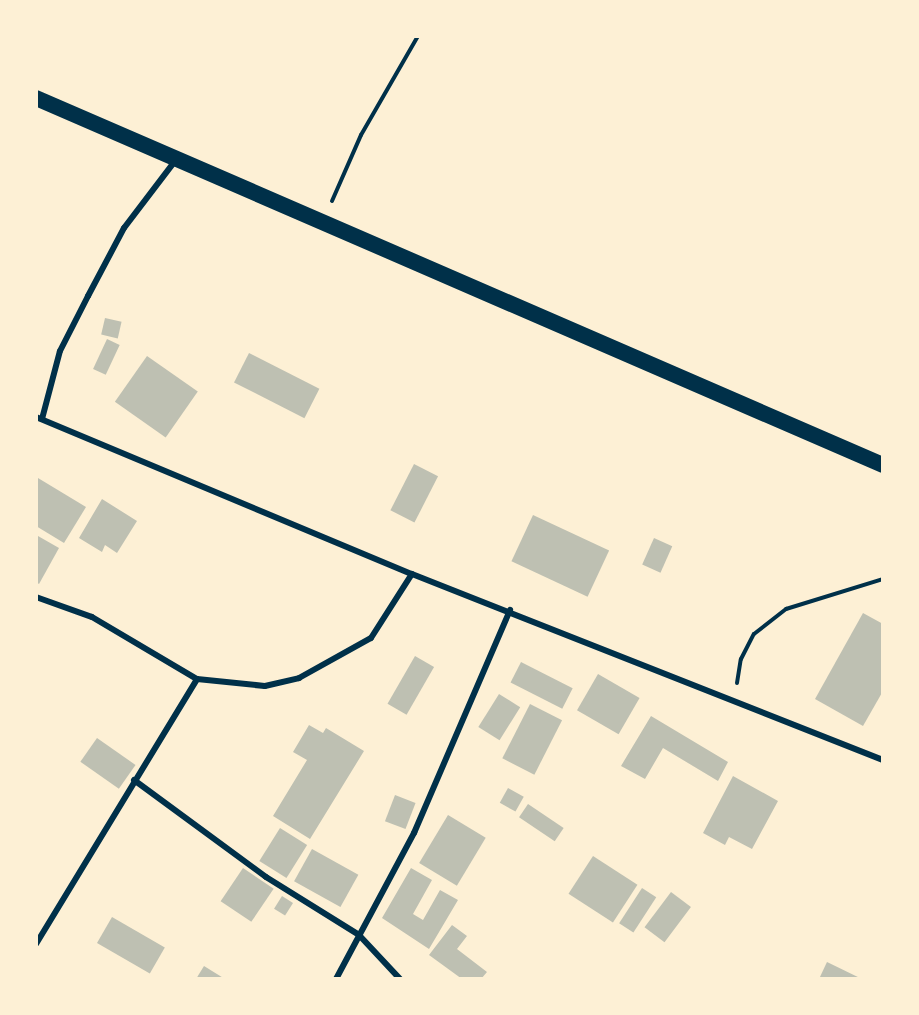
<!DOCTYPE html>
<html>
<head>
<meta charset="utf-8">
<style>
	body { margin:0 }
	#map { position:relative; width:919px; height:1015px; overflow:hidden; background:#fdf0d5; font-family:Helvetica,sans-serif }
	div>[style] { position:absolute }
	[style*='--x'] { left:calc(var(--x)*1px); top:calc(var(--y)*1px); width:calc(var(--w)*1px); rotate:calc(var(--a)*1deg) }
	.building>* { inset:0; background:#bec0b2; transform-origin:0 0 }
	.path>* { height:4px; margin:-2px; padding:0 2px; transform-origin:2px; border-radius:2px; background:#003049 }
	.minor>* { height:6px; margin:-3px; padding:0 3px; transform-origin:3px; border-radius:3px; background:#003049 }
	.trunk>* { height:16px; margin:-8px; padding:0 8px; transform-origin:8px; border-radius:8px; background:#003049 }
	span { translate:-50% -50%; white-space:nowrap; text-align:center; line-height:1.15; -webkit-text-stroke:5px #fdf0d5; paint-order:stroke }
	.frame { position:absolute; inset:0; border:38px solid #fdf0d5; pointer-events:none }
</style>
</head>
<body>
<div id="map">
	<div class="building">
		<div style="left:105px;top:318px;width:17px;height:17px;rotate:13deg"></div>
		<div style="left:107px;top:339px;width:14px;height:33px;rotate:25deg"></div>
		<div style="left:249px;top:353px;width:79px;height:33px;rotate:27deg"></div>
		<div style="left:147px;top:356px;width:62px;height:56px;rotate:35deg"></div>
		<div style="left:414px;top:464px;width:27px;height:52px;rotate:27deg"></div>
		<div style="clip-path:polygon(38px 478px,86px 507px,64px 543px,36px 526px)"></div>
		<div style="clip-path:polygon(102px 499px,137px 521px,117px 553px,105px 545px,102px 552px,79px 538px)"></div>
		<div style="left:533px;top:515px;width:84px;height:51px;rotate:25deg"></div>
		<div style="clip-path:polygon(38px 536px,59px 548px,39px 584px,36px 582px)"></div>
		<div style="left:654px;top:538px;width:20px;height:29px;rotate:24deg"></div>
		<div style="clip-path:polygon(863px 613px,883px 624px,883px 691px,863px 726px,815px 699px)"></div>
		<div style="left:415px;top:656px;width:22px;height:55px;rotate:30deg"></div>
		<div style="left:521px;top:662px;width:58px;height:23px;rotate:27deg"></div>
		<div style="left:598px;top:674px;width:48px;height:42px;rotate:30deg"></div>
		<div style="left:499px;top:694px;width:25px;height:39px;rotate:32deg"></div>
		<div style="left:530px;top:704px;width:36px;height:61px;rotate:27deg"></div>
		<div style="clip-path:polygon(651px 716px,728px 762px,718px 781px,663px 748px,645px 779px,621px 766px)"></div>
		<div style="clip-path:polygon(309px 725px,323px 733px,326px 728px,364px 751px,310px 839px,273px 816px,307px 760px,293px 752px)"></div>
		<div style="left:97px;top:738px;width:47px;height:29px;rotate:35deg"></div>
		<div style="clip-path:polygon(733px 776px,778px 801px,752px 849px,729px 837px,725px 845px,703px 833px)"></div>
		<div style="left:508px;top:788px;width:18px;height:17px;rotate:29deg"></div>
		<div style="left:395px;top:795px;width:22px;height:28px;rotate:21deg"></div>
		<div style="left:528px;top:804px;width:43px;height:16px;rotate:34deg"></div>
		<div style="left:448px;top:815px;width:44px;height:56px;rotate:31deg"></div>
		<div style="left:280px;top:828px;width:32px;height:39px;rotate:32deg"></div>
		<div style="left:312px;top:849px;width:53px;height:37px;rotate:29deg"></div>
		<div style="left:593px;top:856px;width:53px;height:45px;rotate:33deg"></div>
		<div style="left:243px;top:868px;width:37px;height:40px;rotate:34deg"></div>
		<div style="clip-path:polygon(411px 868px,432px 880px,413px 914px,423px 920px,440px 890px,458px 900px,429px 949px,382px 918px)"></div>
		<div style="left:642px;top:888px;width:17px;height:42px;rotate:33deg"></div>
		<div style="left:671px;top:892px;width:25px;height:44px;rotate:37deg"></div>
		<div style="left:282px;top:896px;width:13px;height:15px;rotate:32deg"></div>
		<div style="left:112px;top:917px;width:61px;height:30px;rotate:30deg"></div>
		<div style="clip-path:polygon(452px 925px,467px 936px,457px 949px,487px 972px,481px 979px,462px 979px,429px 955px)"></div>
		<div style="clip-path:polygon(827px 962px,862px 979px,819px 979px)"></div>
		<div style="clip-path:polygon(204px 966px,225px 979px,196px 979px)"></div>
	</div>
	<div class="path">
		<div style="--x:332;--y:201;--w:72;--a:-66.3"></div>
		<div style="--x:361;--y:135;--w:114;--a:-60.1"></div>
		<div style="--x:737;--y:683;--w:24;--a:-81"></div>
		<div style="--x:741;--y:659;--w:28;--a:-63"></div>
		<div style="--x:754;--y:634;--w:41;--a:-38"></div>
		<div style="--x:786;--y:609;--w:102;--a:-17.2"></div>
	</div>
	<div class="minor">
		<div style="--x:36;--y:417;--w:407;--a:22.7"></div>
		<div style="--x:412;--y:574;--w:506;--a:21.55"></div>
		<div style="--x:42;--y:419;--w:70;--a:-75.2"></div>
		<div style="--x:60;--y:351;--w:62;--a:-63"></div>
		<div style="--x:88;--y:296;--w:77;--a:-62.1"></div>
		<div style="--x:124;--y:228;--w:84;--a:-52.7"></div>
		<div style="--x:36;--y:597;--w:59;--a:19.7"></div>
		<div style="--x:92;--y:617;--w:122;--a:30.6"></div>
		<div style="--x:197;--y:679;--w:68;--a:5.9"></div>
		<div style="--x:265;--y:686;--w:35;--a:-13"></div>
		<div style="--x:299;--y:678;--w:82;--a:-29.1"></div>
		<div style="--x:371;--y:638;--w:76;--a:-57.4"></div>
		<div style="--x:134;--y:780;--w:164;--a:36.3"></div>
		<div style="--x:266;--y:877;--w:110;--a:31.9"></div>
		<div style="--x:359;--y:935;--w:60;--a:47"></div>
		<div style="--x:36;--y:944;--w:310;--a:-58.7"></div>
		<div style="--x:336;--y:979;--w:166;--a:-61.9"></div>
		<div style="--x:414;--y:833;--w:243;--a:-66.7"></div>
	</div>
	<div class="trunk">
		<div style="--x:36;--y:98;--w:923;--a:23.43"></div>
	</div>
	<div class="frame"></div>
</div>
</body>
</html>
